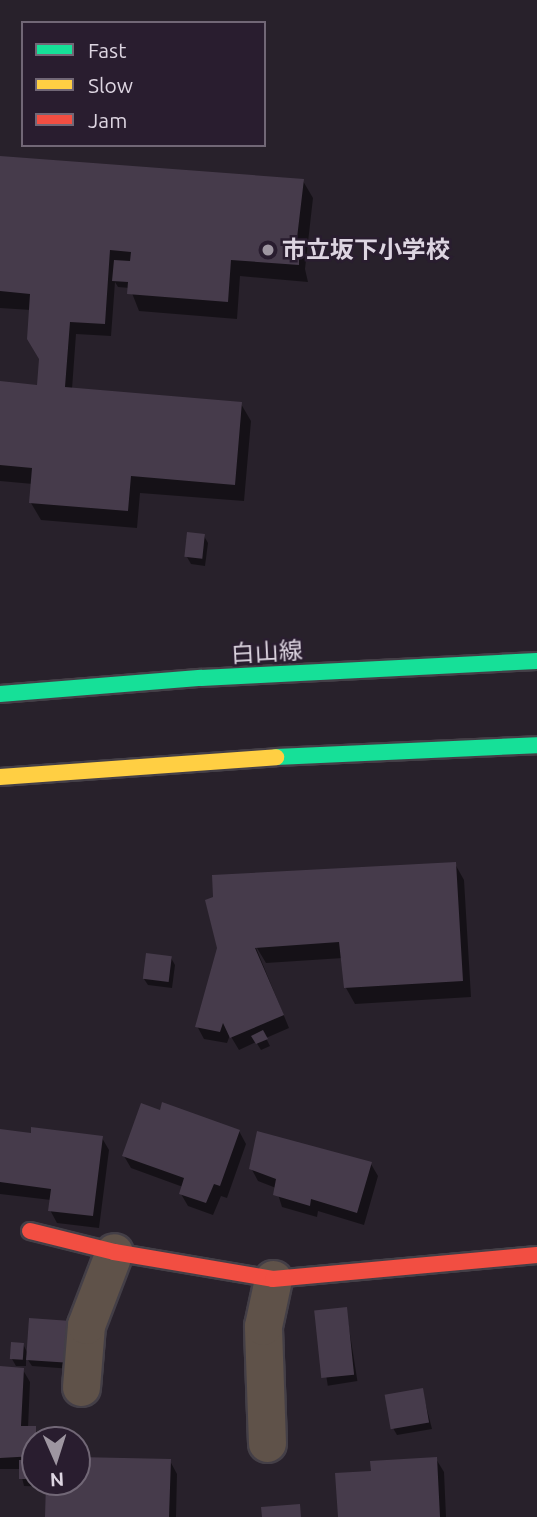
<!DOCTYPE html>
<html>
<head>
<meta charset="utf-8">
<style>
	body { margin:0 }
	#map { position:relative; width:537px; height:1517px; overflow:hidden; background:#28212b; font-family:Ubuntu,"Noto Sans JP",sans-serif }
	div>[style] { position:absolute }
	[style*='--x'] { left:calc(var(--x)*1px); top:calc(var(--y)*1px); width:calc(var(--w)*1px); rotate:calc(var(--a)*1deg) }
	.shadow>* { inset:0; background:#0007; transform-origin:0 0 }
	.building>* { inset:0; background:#463b4b; transform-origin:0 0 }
	.roads { filter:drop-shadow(2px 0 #443f47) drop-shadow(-2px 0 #443f47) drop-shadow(0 2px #443f47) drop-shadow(0 -2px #443f47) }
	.street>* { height:37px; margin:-18.5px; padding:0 18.5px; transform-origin:18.5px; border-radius:18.5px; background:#5f5249 }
	.fast>* { height:16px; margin:-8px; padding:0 8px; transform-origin:8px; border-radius:8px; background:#16e098 }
	.slow>* { height:16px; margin:-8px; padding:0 8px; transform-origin:8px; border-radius:8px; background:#ffcf43 }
	.jam>* { height:16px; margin:-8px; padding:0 8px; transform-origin:8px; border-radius:8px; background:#f24e42 }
	.dots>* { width:19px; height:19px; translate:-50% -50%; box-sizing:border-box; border:4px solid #291d2f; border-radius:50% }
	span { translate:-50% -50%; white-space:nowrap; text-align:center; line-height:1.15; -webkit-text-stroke:5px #291d2f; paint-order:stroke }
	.poi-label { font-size:24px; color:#ddd5e1; font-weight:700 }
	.left { translate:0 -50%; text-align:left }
	.street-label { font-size:24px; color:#ddd5e1 }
	.legend { position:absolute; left:21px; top:21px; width:245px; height:126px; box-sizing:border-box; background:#291d2f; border:2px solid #716776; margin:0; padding:9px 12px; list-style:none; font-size:21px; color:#ddd5e1 }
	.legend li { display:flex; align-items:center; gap:14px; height:35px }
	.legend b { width:35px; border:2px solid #716776 }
	.north { position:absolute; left:21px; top:1426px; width:70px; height:70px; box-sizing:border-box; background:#291d2f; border:2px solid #716776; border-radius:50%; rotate:177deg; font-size:19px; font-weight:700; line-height:28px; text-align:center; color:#ddd5e1 }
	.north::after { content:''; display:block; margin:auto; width:24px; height:32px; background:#9e96a1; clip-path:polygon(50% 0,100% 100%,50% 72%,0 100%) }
</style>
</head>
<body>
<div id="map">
	<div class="shadow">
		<div style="clip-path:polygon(0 157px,303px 181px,313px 198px,305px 269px,308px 282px,240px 276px,237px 319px,139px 311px,130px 288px,118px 287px,115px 282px,111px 336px,76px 334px,72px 389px,241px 404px,251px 421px,244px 501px,140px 493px,137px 528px,41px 520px,31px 503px,33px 484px,0 481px,0 383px,39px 386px,41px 359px,31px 310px,0 308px)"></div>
		<div style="clip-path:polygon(204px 536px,208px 543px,205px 566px,191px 564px,187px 557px)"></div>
		<div style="clip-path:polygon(455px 864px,464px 880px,471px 997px,355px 1004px,346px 988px,343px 958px,266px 963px,254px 943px,289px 1028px,266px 1038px,270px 1046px,261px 1050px,256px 1042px,239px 1050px,230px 1035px,227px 1043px,204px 1039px,197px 1026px,219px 948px)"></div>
		<div style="clip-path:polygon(171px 958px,175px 965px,172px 988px,148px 985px,144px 979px)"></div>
		<div style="clip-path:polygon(239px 1131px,246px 1144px,227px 1198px,221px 1196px,213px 1215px,188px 1206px,181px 1194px,183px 1187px,131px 1168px,124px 1156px)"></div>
		<div style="clip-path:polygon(0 1132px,102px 1138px,109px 1150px,99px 1228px,57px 1223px,50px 1210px,51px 1200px,0 1194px)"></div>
		<div style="clip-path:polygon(371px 1164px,378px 1176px,364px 1225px,318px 1211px,317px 1217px,282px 1207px,276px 1188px,258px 1181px,251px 1168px)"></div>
		<div style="left:346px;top:1309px;width:73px;height:30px;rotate:81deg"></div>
		<div style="clip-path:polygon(31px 1320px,72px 1369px,32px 1366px,26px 1357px,26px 1366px,16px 1366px,12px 1359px,23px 1344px,28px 1354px)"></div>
		<div style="clip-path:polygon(0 1368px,23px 1370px,30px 1382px,28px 1428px,56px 1440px,35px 1440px,35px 1482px,77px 1482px,77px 1459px,170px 1461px,177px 1474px,176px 1517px,47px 1517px,48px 1487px,24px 1486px,20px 1469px,0 1469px)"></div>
		<div style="clip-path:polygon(422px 1390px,432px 1429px,397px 1435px,393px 1428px)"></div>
		<div style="clip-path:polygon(436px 1459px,444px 1472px,446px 1517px,340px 1517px,373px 1473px)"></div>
	</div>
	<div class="building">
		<div style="clip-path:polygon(0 156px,304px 179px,295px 255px,299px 256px,299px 265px,231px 260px,228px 302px,127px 294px,128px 282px,112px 281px,114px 260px,130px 261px,131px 252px,110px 250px,105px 324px,70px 322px,65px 387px,242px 402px,235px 485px,131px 476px,128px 511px,29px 503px,32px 468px,0 465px,0 381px,37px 385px,39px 359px,27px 339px,30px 294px,0 291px)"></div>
		<div style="left:187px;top:532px;width:18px;height:25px;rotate:6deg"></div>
		<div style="clip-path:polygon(456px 862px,463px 981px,344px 988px,339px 942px,255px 948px,284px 1015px,230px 1038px,223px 1023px,220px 1032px,195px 1027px,217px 948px,205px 900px,213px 897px,212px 875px)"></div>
		<div style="left:146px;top:953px;width:26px;height:26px;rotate:7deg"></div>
		<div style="clip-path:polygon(263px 1030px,268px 1039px,256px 1044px,251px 1036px)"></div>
		<div style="clip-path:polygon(162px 1102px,240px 1130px,220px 1186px,214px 1184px,206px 1203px,179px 1194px,184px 1178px,122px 1156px,141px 1103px,160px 1110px)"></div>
		<div style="clip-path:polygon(31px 1127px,103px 1136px,93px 1216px,48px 1211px,51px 1189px,0 1182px,0 1129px,31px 1133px)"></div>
		<div style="clip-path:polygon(257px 1131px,372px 1162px,357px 1213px,311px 1199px,310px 1206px,273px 1195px,276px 1179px,249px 1169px)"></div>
		<div style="left:347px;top:1307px;width:68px;height:33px;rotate:84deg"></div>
		<div style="left:29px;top:1318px;width:42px;height:42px;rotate:4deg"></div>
		<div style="left:11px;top:1342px;width:13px;height:17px;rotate:4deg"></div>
		<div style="clip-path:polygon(0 1366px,24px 1368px,21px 1426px,36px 1426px,36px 1433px,55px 1433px,55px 1440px,35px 1440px,35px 1456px,0 1458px)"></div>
		<div style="left:423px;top:1388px;width:35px;height:39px;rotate:80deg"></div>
		<div style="clip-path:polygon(77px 1457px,171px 1459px,169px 1517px,45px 1517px,46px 1482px,77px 1482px)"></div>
		<div style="clip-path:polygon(437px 1457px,440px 1517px,338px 1517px,335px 1473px,371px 1471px,370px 1461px)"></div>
		<div style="left:19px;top:1460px;width:16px;height:19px"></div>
		<div style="clip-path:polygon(300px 1504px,301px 1517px,262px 1517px,261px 1507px)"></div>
	</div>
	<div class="roads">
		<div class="street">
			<div style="--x:81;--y:1387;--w:62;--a:-85.4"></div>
			<div style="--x:86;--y:1325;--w:78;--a:-69"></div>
			<div style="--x:267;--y:1443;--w:117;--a:-92"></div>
			<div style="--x:263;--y:1326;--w:48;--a:-78"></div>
		</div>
		<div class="fast">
			<div style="--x:0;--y:694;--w:202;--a:-4.6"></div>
			<div style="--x:201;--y:678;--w:336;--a:-2.9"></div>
			<div style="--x:276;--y:757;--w:261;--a:-2.6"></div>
		</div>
		<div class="slow">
			<div style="--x:0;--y:777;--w:277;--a:-4.1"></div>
		</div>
		<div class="jam">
			<div style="--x:30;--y:1231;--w:87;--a:14"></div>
			<div style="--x:114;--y:1252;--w:161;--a:9.6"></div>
			<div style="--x:273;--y:1279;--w:265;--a:-5.2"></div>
		</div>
	</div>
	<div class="dots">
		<div style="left:268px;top:250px;background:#9e96a1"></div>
	</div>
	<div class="poi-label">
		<span class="left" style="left:282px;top:250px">市立坂下小学校</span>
	</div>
	<div class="street-label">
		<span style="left:267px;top:652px;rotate:-3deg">白山線</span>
	</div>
	<ul class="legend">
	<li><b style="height:9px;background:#16e098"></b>Fast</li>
	<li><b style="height:9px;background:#ffcf43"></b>Slow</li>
	<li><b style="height:9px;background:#f24e42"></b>Jam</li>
	</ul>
	<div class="north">N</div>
</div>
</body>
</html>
